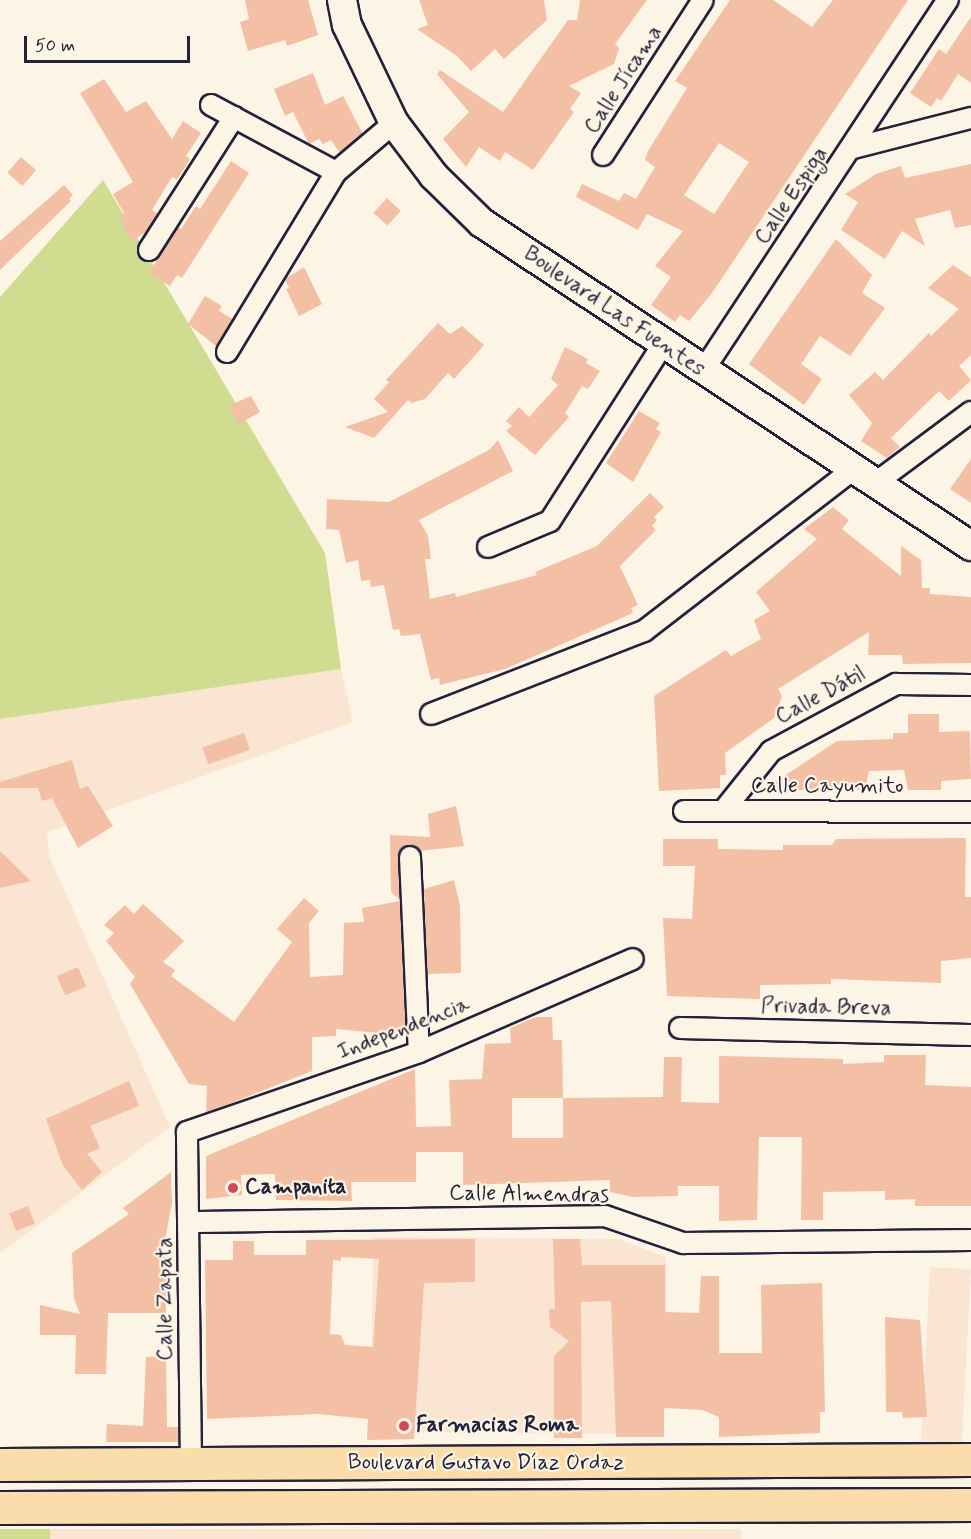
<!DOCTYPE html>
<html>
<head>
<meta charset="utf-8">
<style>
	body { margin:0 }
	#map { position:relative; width:971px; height:1539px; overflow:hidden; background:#fcf5e5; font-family:Mynerve,sans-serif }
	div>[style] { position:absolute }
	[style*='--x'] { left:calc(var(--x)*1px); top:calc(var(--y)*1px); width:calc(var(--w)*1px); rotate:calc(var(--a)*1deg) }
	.built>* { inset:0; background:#f9e5d2; transform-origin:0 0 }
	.green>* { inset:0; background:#d0dc90; transform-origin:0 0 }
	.building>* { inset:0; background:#f3bfa5; transform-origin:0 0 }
	.roads { filter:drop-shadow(2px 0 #22223b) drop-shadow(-2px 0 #22223b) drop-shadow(0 2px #22223b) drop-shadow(0 -2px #22223b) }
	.street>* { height:20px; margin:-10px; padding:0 10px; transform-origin:10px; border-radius:10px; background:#fcf5e5 }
	.secondary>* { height:28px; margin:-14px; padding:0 14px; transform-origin:14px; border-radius:14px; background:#fcf5e5 }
	.primary>* { height:32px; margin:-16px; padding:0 16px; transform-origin:16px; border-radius:16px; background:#faddab }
	.dots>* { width:16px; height:16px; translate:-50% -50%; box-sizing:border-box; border:3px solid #fcf5e5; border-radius:50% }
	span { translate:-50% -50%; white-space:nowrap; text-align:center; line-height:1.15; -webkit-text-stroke:4.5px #fcf5e5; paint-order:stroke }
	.street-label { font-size:22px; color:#22223b }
	.poi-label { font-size:22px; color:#22223b; font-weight:700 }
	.left { translate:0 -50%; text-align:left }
	.scale { position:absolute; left:24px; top:36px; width:166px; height:27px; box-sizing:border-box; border:3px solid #22223b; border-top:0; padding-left:8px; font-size:18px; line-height:21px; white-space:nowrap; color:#22223b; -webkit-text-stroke:4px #fcf5e5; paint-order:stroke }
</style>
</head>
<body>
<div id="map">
	<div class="built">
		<div style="clip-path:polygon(341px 669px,353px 722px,47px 832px,49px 856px,170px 1127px,0 1253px,0 719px)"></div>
		<div style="clip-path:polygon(373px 1237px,618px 1239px,666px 1257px,666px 1336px,618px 1434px,371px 1432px)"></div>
		<div style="left:930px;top:1267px;width:41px;height:174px;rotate:3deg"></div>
		<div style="left:50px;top:1529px;width:691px;height:10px"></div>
	</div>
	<div class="green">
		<div style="clip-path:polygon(103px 180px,325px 553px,341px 669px,0 719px,0 297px)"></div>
		<div style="left:50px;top:1529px;width:10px;height:50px;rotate:90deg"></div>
	</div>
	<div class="building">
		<div style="clip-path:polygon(245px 0,308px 0,318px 35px,287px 46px,285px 40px,248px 51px,240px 22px,249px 19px)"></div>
		<div style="clip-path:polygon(419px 0,544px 0,547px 20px,504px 59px,495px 49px,471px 71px,457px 56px,417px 29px,428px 25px)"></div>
		<div style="clip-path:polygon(580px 0,647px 0,615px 44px,619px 48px,614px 64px,569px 86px,581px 93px,570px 109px,574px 112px,533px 170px,505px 152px,500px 161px,479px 147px,466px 167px,443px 139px,469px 112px,437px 74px,440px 70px,503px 112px,568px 20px,577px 20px)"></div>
		<div style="clip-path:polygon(evenodd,730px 0,773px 0,812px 27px,833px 0,908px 0,712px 293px,689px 321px,680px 315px,675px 322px,651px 305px,671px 277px,655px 266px,683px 231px,647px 214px,638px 230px,576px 197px,582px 184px,619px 201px,624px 193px,636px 199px,655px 167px,645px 160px,648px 151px,687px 88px,675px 81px,730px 0,719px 143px,749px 162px,714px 214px,684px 195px,719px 143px)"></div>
		<div style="clip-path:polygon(971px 17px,971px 83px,958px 74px,941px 101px,937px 98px,931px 107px,910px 93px,939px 49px,946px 54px)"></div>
		<div style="clip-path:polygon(313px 73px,325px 105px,343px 96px,363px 134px,340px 153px,331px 140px,323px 144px,319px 139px,309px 144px,293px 112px,285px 116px,274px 89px)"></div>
		<div style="clip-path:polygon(104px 79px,126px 112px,146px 101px,172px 139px,183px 121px,201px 133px,186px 156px,190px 159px,177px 180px,172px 177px,152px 210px,158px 214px,147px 231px,132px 241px,120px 219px,124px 213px,113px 194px,133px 182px,80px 93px)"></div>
		<div style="left:21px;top:157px;width:20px;height:21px;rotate:41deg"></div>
		<div style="clip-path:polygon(231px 161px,249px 173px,182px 278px,177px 275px,170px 286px,149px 273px,178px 227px,181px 229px,196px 206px,200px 209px)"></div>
		<div style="clip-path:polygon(971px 164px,971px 225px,955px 228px,950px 210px,915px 219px,925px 246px,902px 231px,885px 259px,841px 230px,858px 202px,845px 194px,876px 174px,901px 166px,905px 178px)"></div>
		<div style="clip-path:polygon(64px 185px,73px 195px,69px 199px,71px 201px,0 270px,0 241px)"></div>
		<div style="left:387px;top:198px;width:19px;height:20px;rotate:43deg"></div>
		<div style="clip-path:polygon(836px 239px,872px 275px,862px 293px,885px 308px,850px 356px,820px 336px,801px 364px,822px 379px,804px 405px,749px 364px)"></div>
		<div style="clip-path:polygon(953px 265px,971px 277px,971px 355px,959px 366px,971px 380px,949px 401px,939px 391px,891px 438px,900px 447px,887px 458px,861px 441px,872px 423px,849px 395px,875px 372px,883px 380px,929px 333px,931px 336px,959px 309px,928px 288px)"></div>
		<div style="clip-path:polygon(304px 267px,322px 304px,299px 316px,286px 289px,289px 288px,285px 279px)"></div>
		<div style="clip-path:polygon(205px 296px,222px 306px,219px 311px,233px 319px,216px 346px,188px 324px)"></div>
		<div style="clip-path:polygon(438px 323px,450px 334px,462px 326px,484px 345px,454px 379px,448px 373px,425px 399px,411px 403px,408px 400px,374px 438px,345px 427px,388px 412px,374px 399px,389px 382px,386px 380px)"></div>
		<div style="clip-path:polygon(565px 347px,588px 359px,586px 363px,600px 371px,588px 389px,582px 386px,565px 413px,569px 417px,535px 455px,506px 431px,512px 426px,506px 421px,519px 407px,529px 417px,558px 385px,551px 379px)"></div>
		<div style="clip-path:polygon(251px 396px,260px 412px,239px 424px,228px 406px)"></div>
		<div style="clip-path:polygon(639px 411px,660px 423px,656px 429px,661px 432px,633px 482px,606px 463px)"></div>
		<div style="clip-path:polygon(498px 440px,513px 471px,419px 520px,428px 536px,431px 559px,425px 559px,430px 599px,455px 593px,456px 597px,537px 575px,535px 572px,597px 546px,650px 493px,664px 507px,654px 517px,657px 520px,652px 526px,656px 530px,620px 566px,638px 605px,631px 608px,633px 613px,505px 669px,440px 685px,439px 678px,431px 680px,420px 634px,401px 636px,399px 629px,393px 630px,384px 585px,371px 587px,370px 580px,361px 581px,358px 560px,346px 563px,339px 530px,326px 529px,327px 499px,389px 502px,489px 450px)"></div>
		<div style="clip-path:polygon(971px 459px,971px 503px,950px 489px)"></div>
		<div style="clip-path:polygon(833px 507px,849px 520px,842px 529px,901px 576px,901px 546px,921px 560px,922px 588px,930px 588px,930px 594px,971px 597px,971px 663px,903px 664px,902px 655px,868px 655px,869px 632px,778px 689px,782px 696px,774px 718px,725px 753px,726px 775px,720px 775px,720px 788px,659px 791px,654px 696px,726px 650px,731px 656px,761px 639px,754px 620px,770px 611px,756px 592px,817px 539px,804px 529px)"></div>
		<div style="clip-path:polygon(908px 714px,939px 714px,939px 732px,970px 731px,971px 779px,941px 781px,941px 790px,908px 790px,904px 770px,869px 771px,865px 790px,763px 790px,837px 741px,893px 739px,893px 733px,908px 733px)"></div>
		<div style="left:244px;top:733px;width:18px;height:44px;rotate:71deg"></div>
		<div style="clip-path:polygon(72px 760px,80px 789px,88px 786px,113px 826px,78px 848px,52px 798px,42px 801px,38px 788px,0 788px,0 782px)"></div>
		<div style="clip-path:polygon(456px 806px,464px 846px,420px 851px,415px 846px,403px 847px,398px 858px,400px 900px,391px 892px,390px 835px,430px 837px,428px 814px)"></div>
		<div style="clip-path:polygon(966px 838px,965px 897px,971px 897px,971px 958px,941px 961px,941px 983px,831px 979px,831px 984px,760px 985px,760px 999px,667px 996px,663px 918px,692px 919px,695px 866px,663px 866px,663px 839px,718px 839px,718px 849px,783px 850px,783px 845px,832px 845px,836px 839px)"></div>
		<div style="clip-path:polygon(0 851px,31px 881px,0 888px)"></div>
		<div style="clip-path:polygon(454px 880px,460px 906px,461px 973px,427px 974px,424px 889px)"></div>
		<div style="clip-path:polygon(304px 898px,319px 911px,309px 923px,310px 977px,343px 975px,344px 923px,364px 922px,362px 908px,400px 901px,406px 1032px,400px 1035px,336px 1029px,336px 1036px,312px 1037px,312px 1071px,206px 1113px,207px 1086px,189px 1084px,130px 984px,135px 977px,106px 941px,114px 933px,104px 925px,125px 905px,134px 914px,143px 904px,184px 941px,163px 962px,175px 970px,171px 976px,234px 1022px,292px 942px,277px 929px)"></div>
		<div style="left:78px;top:967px;width:21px;height:23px;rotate:67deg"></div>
		<div style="clip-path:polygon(536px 1017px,552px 1017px,553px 1040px,562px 1040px,563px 1098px,512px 1098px,512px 1138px,563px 1138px,563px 1098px,663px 1097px,664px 1057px,682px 1057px,681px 1102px,719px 1103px,719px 1056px,843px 1059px,843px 1064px,884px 1062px,884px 1055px,926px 1055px,925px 1085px,971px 1087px,971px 1206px,915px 1206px,915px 1199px,885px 1200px,885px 1191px,823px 1192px,823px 1220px,801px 1220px,802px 1137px,759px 1137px,757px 1220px,719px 1221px,719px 1186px,678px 1186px,678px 1196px,633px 1197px,610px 1192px,610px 1180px,463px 1185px,463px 1152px,416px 1152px,416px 1182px,351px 1182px,352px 1201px,276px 1200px,275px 1174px,241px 1175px,242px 1195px,206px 1199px,206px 1156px,415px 1069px,416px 1127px,451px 1126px,449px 1080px,482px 1079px,485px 1044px,511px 1043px,510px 1028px)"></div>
		<div style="clip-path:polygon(129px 1081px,139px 1106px,90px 1126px,100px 1148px,87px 1154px,102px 1172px,82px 1190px,63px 1166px,46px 1119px)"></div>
		<div style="clip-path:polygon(171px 1172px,172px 1203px,162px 1256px,166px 1257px,166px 1313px,108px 1313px,106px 1374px,75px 1374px,76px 1335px,40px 1335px,40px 1305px,80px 1314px,74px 1299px,72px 1253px,129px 1214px,123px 1208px)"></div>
		<div style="left:28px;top:1206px;width:19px;height:20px;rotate:69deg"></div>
		<div style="clip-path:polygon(evenodd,475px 1239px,475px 1282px,424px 1283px,414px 1439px,367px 1440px,368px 1419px,318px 1414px,207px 1419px,205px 1260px,233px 1260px,233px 1241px,254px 1241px,254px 1255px,306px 1255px,306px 1240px,475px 1239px,341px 1257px,379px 1259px,373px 1347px,345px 1345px,341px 1335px,330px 1334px,333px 1260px,341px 1261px,341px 1257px)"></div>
		<div style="clip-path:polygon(553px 1239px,580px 1239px,582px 1265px,665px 1265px,665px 1312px,699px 1313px,701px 1276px,719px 1276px,719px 1353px,762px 1353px,761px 1285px,822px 1283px,825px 1412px,820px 1412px,820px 1433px,719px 1437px,719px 1417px,702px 1410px,664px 1408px,664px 1437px,616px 1437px,611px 1301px,581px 1302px,582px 1438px,554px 1438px,554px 1356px,569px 1341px,550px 1327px,549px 1309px,555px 1309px)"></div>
		<div style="clip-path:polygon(885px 1317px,920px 1320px,927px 1417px,903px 1418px,902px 1412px,886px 1412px)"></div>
		<div style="clip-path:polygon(146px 1357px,166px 1357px,167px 1427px,179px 1427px,179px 1442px,106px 1442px,107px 1424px,143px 1426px)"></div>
	</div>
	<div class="roads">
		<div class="street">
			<div style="--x:211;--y:105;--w:142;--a:28.2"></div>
			<div style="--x:853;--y:148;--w:122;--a:-14.3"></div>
			<div style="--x:603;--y:155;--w:184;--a:-57.2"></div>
			<div style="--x:149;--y:250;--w:158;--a:-57.4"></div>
			<div style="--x:227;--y:352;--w:210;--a:-58.8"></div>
			<div style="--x:336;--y:172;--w:76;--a:-40.2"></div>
			<div style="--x:703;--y:371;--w:445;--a:-56.6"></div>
			<div style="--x:874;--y:484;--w:121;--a:-36.6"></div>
			<div style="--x:488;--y:547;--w:67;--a:-22.8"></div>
			<div style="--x:550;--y:521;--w:210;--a:-57.4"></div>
			<div style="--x:431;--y:714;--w:229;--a:-21.3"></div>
			<div style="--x:644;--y:631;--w:263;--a:-37.7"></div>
			<div style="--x:684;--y:811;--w:287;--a:0.2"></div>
			<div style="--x:723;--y:811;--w:77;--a:-51.3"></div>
			<div style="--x:771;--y:751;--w:142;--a:-28.2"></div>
			<div style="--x:896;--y:684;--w:75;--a:0.8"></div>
			<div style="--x:410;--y:857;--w:195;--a:87.4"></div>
			<div style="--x:680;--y:1028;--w:291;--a:1.4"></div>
			<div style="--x:190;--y:1222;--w:415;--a:-0.8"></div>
			<div style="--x:605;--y:1216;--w:83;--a:19.1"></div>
			<div style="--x:683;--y:1243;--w:288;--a:-0.6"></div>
			<div style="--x:191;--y:1465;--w:333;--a:-90.7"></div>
			<div style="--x:187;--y:1132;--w:245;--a:-19"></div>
			<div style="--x:419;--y:1052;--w:233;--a:-23.5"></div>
		</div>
		<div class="secondary">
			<div style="--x:342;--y:0;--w:25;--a:79"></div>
			<div style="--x:347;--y:25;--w:109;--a:64.4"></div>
			<div style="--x:394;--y:123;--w:66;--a:53"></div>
			<div style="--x:434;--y:176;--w:67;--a:44.4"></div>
			<div style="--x:482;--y:223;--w:586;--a:33.45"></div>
		</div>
		<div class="primary">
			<div style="--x:0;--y:1465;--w:971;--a:-0.3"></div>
			<div style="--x:0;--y:1508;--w:971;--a:-0.18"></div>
		</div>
	</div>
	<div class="dots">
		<div style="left:233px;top:1188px;background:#d1495b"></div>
		<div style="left:404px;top:1426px;background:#d1495b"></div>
	</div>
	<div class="street-label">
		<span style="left:624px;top:80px;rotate:-57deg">Calle Jícama</span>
		<span style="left:792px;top:196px;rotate:-56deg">Calle Espiga</span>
		<span style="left:614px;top:312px;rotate:34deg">Boulevard Las Fuentes</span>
		<span style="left:821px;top:696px;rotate:-28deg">Calle Dátil</span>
		<span style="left:827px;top:787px">Calle Cayumito</span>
		<span style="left:826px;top:1008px;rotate:1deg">Privada Breva</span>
		<span style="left:404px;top:1029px;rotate:-21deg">Independencia</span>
		<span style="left:529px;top:1195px;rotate:1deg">Calle Almendras</span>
		<span style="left:166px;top:1299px;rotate:-90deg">Calle Zapata</span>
		<span style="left:486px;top:1464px">Boulevard Gustavo Díaz Ordaz</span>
	</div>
	<div class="poi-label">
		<span class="left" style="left:245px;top:1188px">Campanita</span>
		<span class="left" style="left:416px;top:1426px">Farmacias Roma</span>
	</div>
	<div class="scale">50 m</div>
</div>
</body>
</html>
